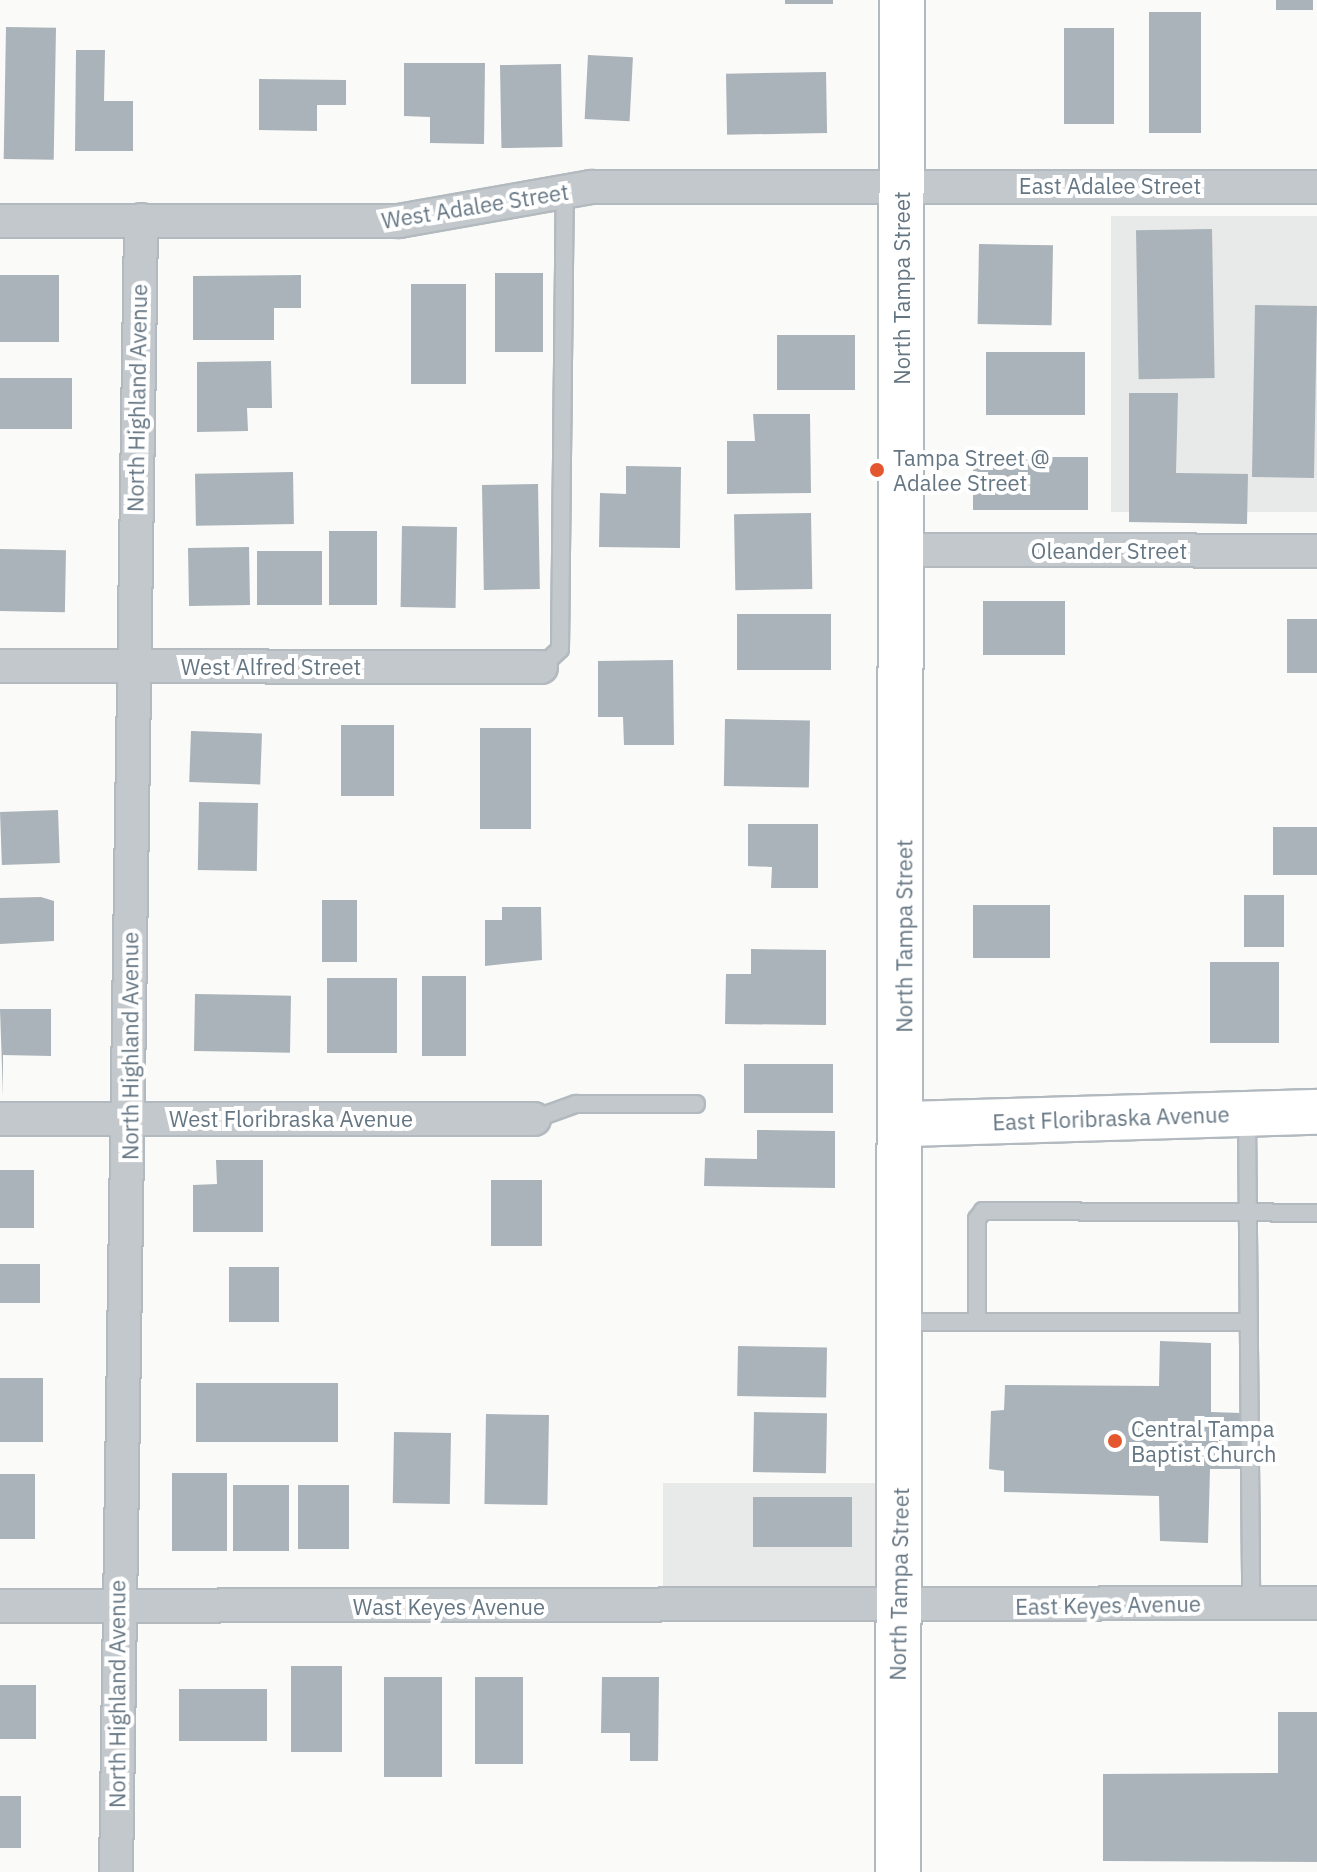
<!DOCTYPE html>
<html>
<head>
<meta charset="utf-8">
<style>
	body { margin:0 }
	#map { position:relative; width:1317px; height:1872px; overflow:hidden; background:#fafaf8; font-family:"IBM Plex Sans",sans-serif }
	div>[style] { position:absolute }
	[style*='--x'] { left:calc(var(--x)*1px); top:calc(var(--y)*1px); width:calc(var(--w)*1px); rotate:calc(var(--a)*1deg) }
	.built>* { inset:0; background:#e8e9e9; transform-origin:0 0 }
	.building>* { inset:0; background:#aab3b9; transform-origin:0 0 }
	.roads { filter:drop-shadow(2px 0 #b3babf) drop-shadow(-2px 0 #b3babf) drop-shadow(0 2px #b3babf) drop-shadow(0 -2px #b3babf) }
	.lane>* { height:16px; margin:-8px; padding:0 8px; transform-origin:8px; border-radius:8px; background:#c3c8cc }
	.street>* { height:32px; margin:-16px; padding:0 16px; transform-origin:16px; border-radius:16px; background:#c3c8cc }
	.secondary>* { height:44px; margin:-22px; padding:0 22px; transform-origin:22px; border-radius:22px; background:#fff }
	.primary>* { height:44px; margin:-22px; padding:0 22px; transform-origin:22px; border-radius:22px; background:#fff }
	.dots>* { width:22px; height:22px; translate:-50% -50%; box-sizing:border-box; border:4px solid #fff; border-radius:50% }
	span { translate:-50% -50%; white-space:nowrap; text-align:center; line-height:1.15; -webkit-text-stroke:8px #fff; paint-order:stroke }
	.street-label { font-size:22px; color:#657683 }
	.poi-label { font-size:22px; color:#657683 }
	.left { translate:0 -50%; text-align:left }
</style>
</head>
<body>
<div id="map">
	<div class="built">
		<div style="left:1317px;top:216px;width:296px;height:206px;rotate:90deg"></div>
		<div style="left:663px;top:1483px;width:230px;height:119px"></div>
	</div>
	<div class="building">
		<div style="left:785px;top:0;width:48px;height:4px"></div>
		<div style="left:1276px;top:0;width:37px;height:10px"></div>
		<div style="left:1149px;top:12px;width:52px;height:121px"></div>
		<div style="left:6px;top:27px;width:50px;height:132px;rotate:1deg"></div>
		<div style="left:1064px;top:28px;width:50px;height:96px"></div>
		<div style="clip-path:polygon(76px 50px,105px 50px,104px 101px,133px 101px,133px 151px,75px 151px)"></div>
		<div style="left:588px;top:55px;width:45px;height:64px;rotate:3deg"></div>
		<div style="clip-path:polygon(404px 63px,485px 63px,484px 144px,430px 143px,430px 117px,404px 116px)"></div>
		<div style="left:561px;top:64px;width:83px;height:61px;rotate:89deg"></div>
		<div style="left:826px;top:72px;width:61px;height:100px;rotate:89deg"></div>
		<div style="clip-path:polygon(259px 79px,346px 80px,346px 105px,317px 105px,317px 131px,259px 130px)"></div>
		<div style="left:1212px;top:229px;width:149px;height:76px;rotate:89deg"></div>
		<div style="left:979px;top:244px;width:74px;height:80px;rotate:1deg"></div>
		<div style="left:495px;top:273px;width:48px;height:79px"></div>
		<div style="left:0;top:275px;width:59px;height:67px"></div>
		<div style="clip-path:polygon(301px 275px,301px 308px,274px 308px,274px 340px,193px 340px,193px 276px)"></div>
		<div style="left:411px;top:284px;width:55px;height:100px"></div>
		<div style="left:1255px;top:305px;width:62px;height:172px;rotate:1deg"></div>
		<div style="left:855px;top:335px;width:55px;height:78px;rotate:90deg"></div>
		<div style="left:986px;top:352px;width:99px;height:63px"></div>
		<div style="clip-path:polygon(271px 361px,272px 408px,247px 408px,248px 431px,197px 432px,197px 362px)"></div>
		<div style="left:0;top:378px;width:72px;height:51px"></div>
		<div style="clip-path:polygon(1129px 393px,1178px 393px,1176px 473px,1248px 474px,1247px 524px,1129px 522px)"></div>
		<div style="clip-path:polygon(753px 414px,810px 414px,811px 493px,727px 494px,727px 441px,755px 441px)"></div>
		<div style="left:973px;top:457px;width:115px;height:53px"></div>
		<div style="clip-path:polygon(626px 466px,681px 467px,680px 548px,599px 547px,600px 493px,626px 494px)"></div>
		<div style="left:293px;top:472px;width:52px;height:98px;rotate:89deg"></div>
		<div style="left:538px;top:484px;width:105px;height:56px;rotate:89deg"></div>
		<div style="left:811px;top:513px;width:76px;height:77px;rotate:89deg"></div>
		<div style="left:402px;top:526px;width:55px;height:81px;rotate:1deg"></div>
		<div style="left:377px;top:531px;width:74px;height:48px;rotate:90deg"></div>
		<div style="left:249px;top:547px;width:58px;height:61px;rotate:89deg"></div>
		<div style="left:0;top:549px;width:66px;height:62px;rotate:1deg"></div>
		<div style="left:257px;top:551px;width:65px;height:54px"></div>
		<div style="left:983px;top:601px;width:82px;height:54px"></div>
		<div style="left:831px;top:614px;width:56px;height:94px;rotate:90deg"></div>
		<div style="left:1287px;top:619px;width:30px;height:54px"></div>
		<div style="clip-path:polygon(673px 660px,674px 745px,624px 745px,623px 717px,598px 717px,598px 661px)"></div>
		<div style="left:725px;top:719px;width:85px;height:67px;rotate:1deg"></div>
		<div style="left:341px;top:725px;width:53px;height:71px"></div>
		<div style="left:480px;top:728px;width:51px;height:101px"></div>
		<div style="left:191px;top:731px;width:71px;height:51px;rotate:2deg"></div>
		<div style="left:199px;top:802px;width:59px;height:68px;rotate:1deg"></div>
		<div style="left:58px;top:810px;width:53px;height:58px;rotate:88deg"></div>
		<div style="clip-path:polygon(748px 824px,818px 824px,818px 888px,771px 888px,772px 867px,748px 866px)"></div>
		<div style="left:1273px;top:827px;width:44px;height:48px"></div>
		<div style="left:1244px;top:895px;width:40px;height:52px"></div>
		<div style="clip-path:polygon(41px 897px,54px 901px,54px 941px,0 944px,0 898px)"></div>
		<div style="left:322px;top:900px;width:35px;height:62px"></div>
		<div style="left:973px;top:905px;width:77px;height:53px"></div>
		<div style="clip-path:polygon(502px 907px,541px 907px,542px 960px,485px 966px,485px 920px,502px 920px)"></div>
		<div style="clip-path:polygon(751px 949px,826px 950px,826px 1025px,725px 1024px,726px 974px,751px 974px)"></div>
		<div style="left:1210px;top:962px;width:69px;height:81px"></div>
		<div style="left:466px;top:976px;width:80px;height:44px;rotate:90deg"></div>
		<div style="left:397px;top:978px;width:75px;height:70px;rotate:90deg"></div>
		<div style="left:195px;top:994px;width:96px;height:57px;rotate:1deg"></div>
		<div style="clip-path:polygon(0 1009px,51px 1009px,51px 1056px,3px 1055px,3px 1096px)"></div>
		<div style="left:833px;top:1064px;width:49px;height:89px;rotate:90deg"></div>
		<div style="clip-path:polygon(757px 1130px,835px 1131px,835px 1188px,704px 1186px,705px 1158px,757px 1159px)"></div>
		<div style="clip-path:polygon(216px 1160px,263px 1160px,263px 1232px,193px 1232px,193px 1185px,217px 1184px)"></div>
		<div style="left:0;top:1170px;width:34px;height:58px"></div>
		<div style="left:491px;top:1180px;width:51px;height:66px"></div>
		<div style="left:0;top:1264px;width:40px;height:39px"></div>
		<div style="left:229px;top:1267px;width:50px;height:55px"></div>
		<div style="clip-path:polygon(1160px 1341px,1211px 1343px,1211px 1412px,1241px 1413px,1240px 1469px,1210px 1469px,1208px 1543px,1160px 1541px,1159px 1496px,1004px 1492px,1004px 1471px,989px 1469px,991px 1411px,1004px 1410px,1005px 1385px,1159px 1386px)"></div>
		<div style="left:738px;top:1346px;width:89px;height:50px;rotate:1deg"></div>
		<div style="left:0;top:1378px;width:43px;height:64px"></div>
		<div style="left:338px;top:1383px;width:59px;height:142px;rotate:90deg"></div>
		<div style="left:754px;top:1412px;width:73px;height:60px;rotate:1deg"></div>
		<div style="left:486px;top:1414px;width:63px;height:90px;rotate:1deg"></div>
		<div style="left:394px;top:1432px;width:57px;height:71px;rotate:1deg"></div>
		<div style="left:172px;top:1473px;width:55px;height:78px"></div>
		<div style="left:0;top:1474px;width:35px;height:65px"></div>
		<div style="left:233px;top:1485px;width:56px;height:66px"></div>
		<div style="left:298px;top:1485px;width:51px;height:64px"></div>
		<div style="left:852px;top:1497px;width:50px;height:99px;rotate:90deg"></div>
		<div style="left:291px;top:1666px;width:51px;height:86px"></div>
		<div style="left:384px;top:1677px;width:58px;height:100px"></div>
		<div style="left:475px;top:1677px;width:48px;height:87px"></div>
		<div style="clip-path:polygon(602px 1677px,659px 1677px,658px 1761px,630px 1761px,630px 1733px,601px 1733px)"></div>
		<div style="left:0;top:1685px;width:36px;height:54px"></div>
		<div style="left:179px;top:1689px;width:88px;height:52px"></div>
		<div style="clip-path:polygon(1278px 1712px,1317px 1712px,1317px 1862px,1103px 1861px,1103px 1774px,1278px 1773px)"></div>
		<div style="left:0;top:1796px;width:21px;height:52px"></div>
	</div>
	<div class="roads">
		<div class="lane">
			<div style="--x:541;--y:667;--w:26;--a:-43"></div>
			<div style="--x:560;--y:649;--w:457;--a:-89.4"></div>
			<div style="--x:1247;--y:1117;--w:486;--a:89.5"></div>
			<div style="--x:534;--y:1119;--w:45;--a:-19.7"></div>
			<div style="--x:576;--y:1104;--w:120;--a:0"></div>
			<div style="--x:903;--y:1322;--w:74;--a:0"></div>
			<div style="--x:1249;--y:1322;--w:272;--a:180"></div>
			<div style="--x:977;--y:1322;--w:103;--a:-90"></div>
			<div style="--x:977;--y:1219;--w:10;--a:-53"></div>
			<div style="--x:983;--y:1211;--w:334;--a:0.3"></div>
		</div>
		<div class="street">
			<div style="--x:0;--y:221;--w:399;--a:0"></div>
			<div style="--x:399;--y:221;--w:195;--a:-10"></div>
			<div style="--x:591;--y:187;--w:726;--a:0"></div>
			<div style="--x:902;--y:550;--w:415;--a:0.1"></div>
			<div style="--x:0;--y:666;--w:541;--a:0.11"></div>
			<div style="--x:0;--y:1119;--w:534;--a:0"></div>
			<div style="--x:0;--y:1606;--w:1317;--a:-0.13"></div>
			<div style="--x:116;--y:1872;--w:1652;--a:-89.13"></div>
		</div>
		<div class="secondary">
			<div style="--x:905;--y:1124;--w:412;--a:-1.7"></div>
		</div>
		<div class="primary">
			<div style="--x:898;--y:1872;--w:1872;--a:-89.88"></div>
		</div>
	</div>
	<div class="dots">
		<div style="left:877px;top:470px;background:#e4572e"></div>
		<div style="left:1115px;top:1441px;background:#e4572e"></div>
	</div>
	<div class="street-label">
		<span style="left:1110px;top:186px">East Adalee Street</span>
		<span style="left:475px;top:206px;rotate:-9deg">West Adalee Street</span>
		<span style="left:902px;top:288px;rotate:-90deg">North Tampa Street</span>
		<span style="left:137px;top:398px;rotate:-89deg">North Highland Avenue</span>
		<span style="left:1109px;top:551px">Oleander Street</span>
		<span style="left:271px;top:667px">West Alfred Street</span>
		<span style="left:904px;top:936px;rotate:-90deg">North Tampa Street</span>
		<span style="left:130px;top:1046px;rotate:-90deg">North Highland Avenue</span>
		<span style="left:1111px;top:1118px;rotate:-2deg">East Floribraska Avenue</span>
		<span style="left:291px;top:1119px">West Floribraska Avenue</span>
		<span style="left:899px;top:1584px;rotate:-89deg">North Tampa Street</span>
		<span style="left:1108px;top:1605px;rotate:-1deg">East Keyes Avenue</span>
		<span style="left:449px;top:1607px">Wast Keyes Avenue</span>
		<span style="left:117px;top:1694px;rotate:-90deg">North Highland Avenue</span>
	</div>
	<div class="poi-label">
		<span class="left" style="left:893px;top:470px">Tampa Street @<br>Adalee Street</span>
		<span class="left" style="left:1131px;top:1441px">Central Tampa<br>Baptist Church</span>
	</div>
</div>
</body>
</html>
